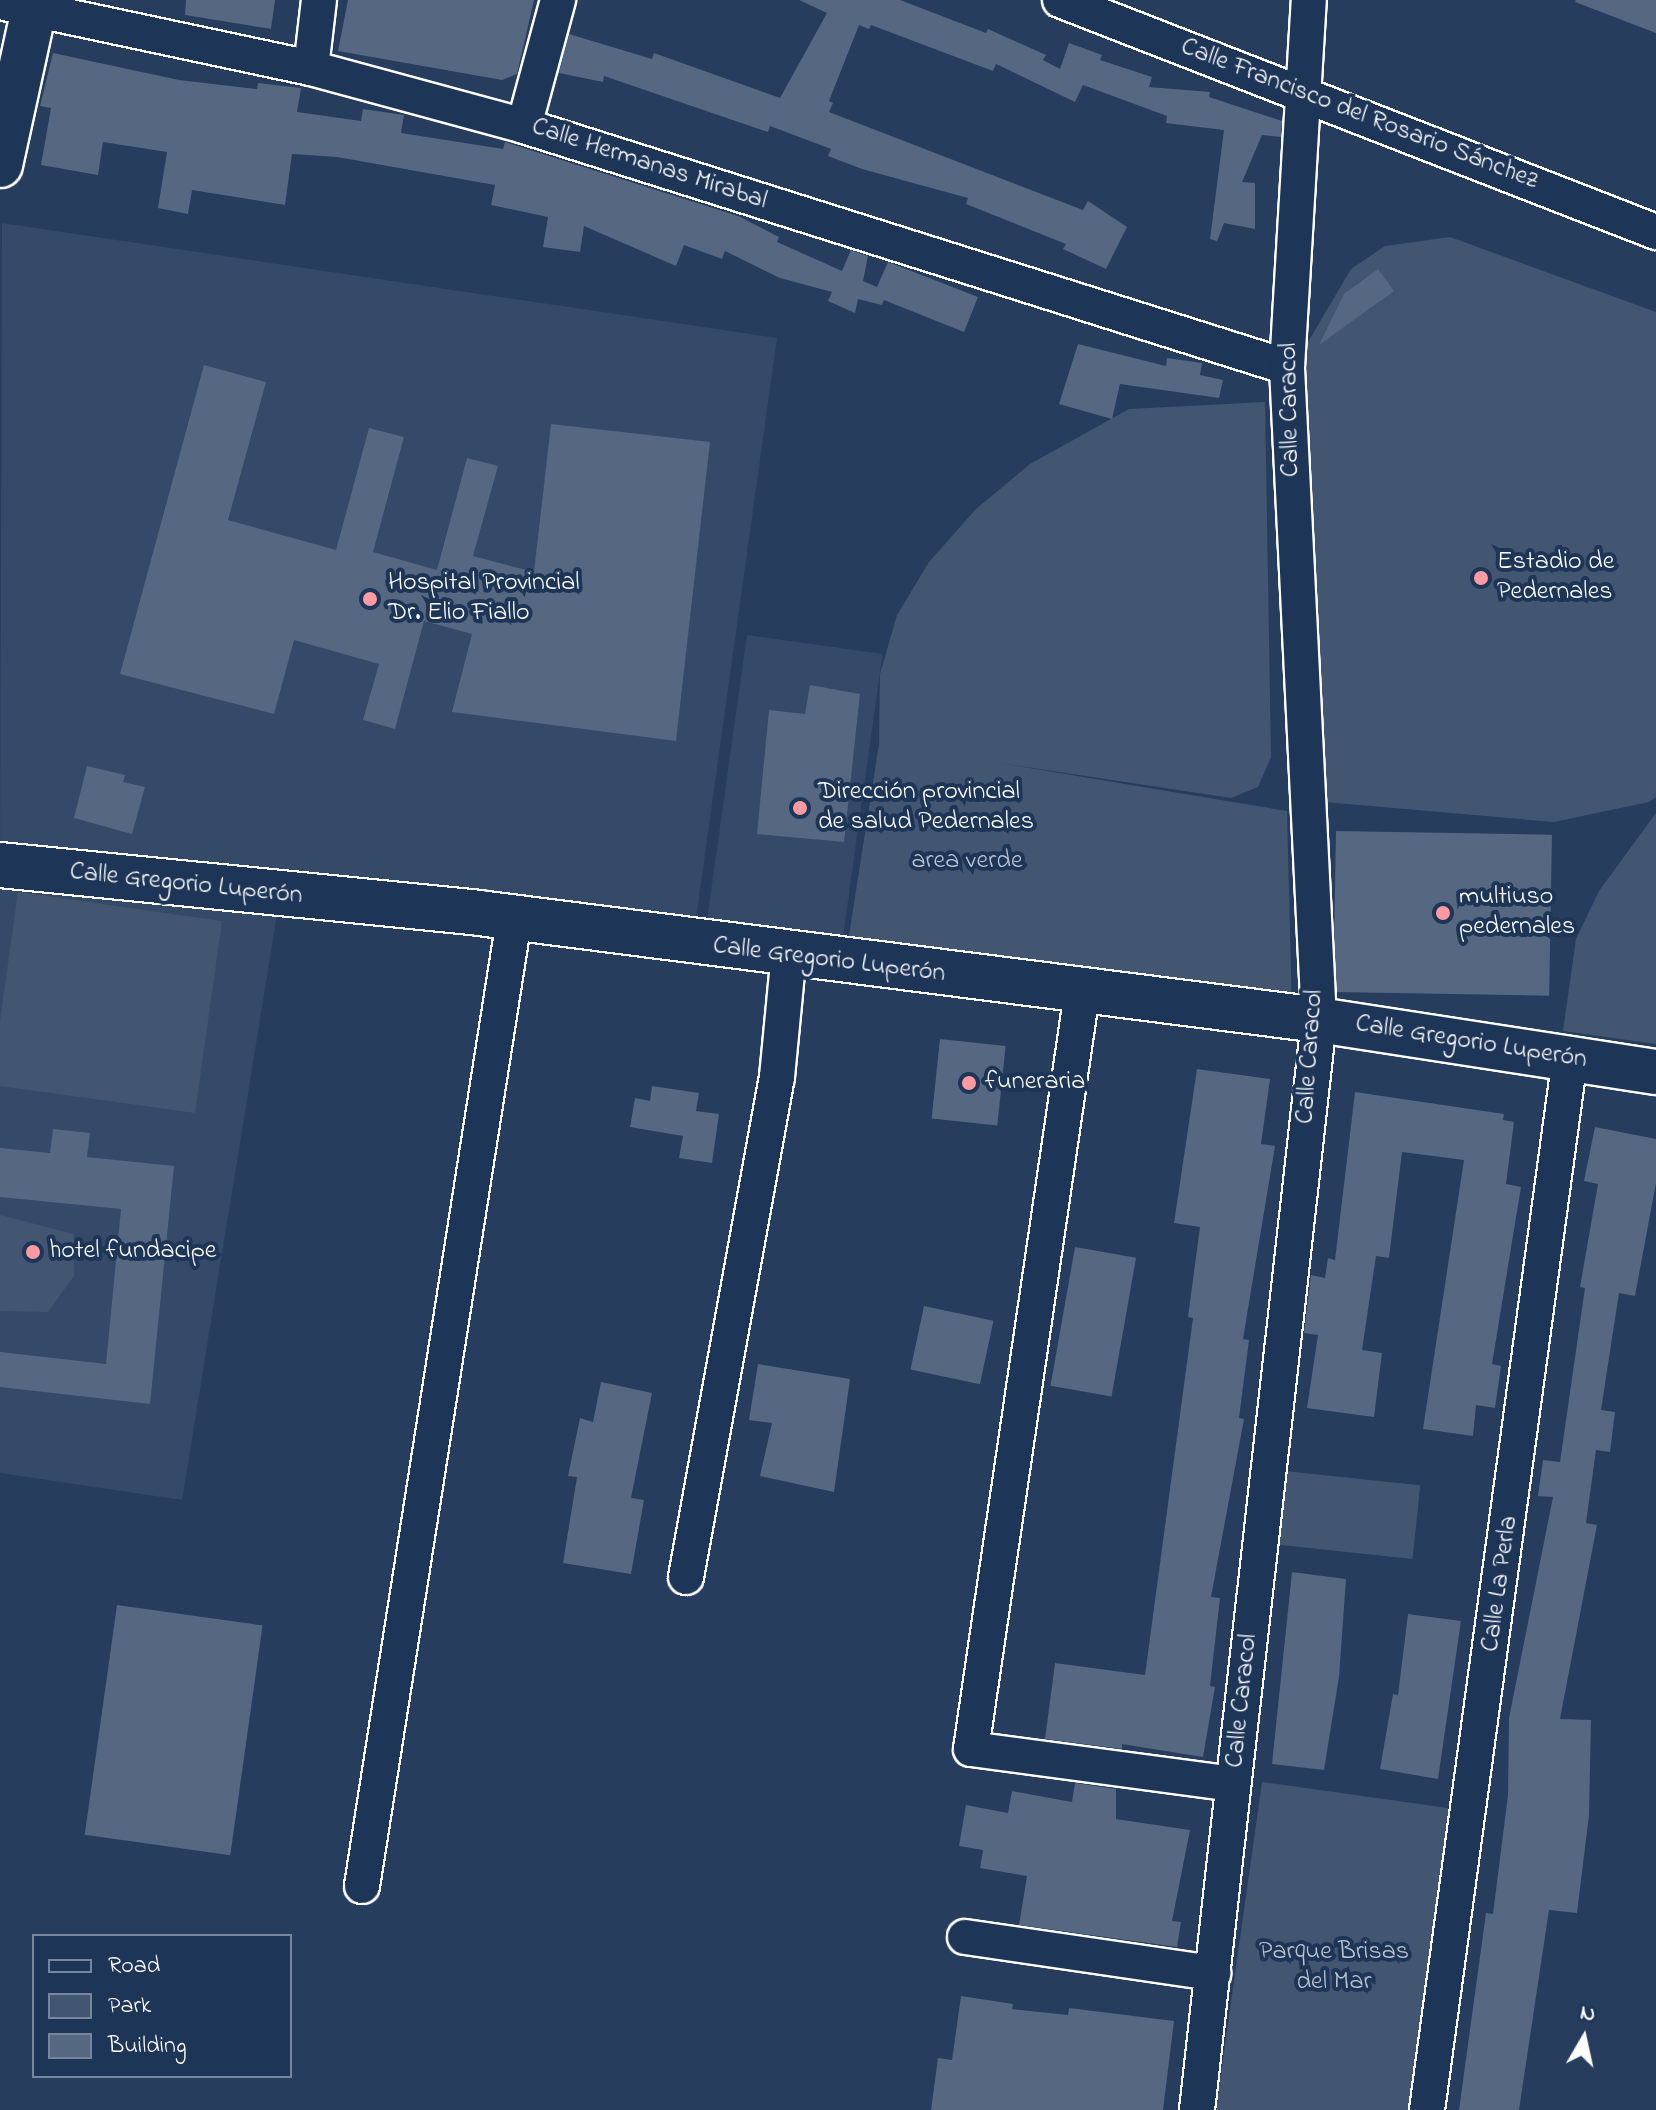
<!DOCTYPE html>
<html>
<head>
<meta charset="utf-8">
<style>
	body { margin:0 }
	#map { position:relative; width:1656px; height:2110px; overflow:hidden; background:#263d5e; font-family:"Indie Flower",sans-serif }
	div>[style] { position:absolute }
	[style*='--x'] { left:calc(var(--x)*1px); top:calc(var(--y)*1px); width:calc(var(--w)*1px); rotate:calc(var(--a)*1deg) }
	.built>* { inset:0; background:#344a68; transform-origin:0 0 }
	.green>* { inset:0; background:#425672; transform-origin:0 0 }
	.building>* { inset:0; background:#556781; transform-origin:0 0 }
	.roads { filter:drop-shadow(2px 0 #fff) drop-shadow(-2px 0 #fff) drop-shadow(0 2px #fff) drop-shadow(0 -2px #fff) }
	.street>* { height:34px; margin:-17px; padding:0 17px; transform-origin:17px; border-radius:17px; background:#1d3557 }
	.secondary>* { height:44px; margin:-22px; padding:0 22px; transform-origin:22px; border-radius:22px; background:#1d3557 }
	.dots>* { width:22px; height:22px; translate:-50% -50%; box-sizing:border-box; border:4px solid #1d3557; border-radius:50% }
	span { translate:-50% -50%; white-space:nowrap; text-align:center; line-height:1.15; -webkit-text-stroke:8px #1d3557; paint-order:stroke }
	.street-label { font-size:26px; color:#fff }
	.poi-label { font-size:26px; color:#fff }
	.left { translate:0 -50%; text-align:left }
	.park-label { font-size:26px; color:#bdc4ce }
	.legend { position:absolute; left:32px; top:1934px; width:260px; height:144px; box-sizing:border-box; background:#1d3557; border:2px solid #77869a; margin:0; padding:10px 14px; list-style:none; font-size:24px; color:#fff }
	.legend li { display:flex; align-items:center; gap:16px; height:40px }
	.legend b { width:40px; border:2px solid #77869a }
	.north { position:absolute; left:1544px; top:1998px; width:80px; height:80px; -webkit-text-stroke:6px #1d3557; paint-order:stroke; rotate:9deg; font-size:22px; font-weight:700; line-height:32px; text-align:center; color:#fff }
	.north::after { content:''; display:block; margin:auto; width:28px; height:36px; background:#fff; clip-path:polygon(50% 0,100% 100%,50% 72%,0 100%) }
</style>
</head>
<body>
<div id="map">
	<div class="built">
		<div style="clip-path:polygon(2px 223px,777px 338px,694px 933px,0 855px)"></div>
		<div style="left:747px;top:635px;width:137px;height:303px;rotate:8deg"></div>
		<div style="clip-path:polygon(0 880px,277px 915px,182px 1500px,0 1473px)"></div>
	</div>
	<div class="green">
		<div style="clip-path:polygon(1450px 237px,1656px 312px,1656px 797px,1649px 802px,1554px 822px,1313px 801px,1298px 359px,1351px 269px,1385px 246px)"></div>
		<div style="clip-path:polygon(1265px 402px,1271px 757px,1258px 787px,1231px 798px,1000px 763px,1287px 811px,1292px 1012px,847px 948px,879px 744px,880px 674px,897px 615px,929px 562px,976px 509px,1030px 464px,1129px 409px)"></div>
		<div style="clip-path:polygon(1656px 813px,1656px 1044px,1563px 1031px,1576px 939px,1599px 891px)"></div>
		<div style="clip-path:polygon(18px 892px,222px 921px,195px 1113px,0 1086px,0 1021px)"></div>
		<div style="clip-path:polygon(0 1215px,74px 1234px,74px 1276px,48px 1312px,0 1311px)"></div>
		<div style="left:1284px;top:1471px;width:137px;height:74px;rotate:6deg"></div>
		<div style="left:1262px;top:1782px;width:193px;height:331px;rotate:8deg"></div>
	</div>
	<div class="building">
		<div style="clip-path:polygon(186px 0,275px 0,271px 29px,185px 15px)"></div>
		<div style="clip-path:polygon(348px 0,534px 0,517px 74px,502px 80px,338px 51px)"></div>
		<div style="clip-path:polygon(799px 0,900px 0,986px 33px,988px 29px,1046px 55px,1043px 60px,1060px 69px,1069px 43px,1102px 55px,1100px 60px,1152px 77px,1149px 87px,1210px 92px,1209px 97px,1282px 121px,1281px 137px,1262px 135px,1242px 182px,1255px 183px,1255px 229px,1224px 223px,1217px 241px,1210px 239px,1224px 130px,1166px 123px,1167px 116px,1083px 85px,1075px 102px,996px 64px,993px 71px,871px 25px,869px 29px,859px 25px,829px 101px,833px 103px,829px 112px,1083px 210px,1088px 201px,1127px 227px,1106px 269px,1063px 249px,1066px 244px,966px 204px,968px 198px,862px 169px,828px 156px,831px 149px,770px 126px,768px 132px,604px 76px,603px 82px,559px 73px,569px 34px,652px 59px,654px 53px,780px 98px,827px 13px)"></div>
		<div style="clip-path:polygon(1576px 0,1656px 0,1656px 33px,1575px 2px)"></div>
		<div style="clip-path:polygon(53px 53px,179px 80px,257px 89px,258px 83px,301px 88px,297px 112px,361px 121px,363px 109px,404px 115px,401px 133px,503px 149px,505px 142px,738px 216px,779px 237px,777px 242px,842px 271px,851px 250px,868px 256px,863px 281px,877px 287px,888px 262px,978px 297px,964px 332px,884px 300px,882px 305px,858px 299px,855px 313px,828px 301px,832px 292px,780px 278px,725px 251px,722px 259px,684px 245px,676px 266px,584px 226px,580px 252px,543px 247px,548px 217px,491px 205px,495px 185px,337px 157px,292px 154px,285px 205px,192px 190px,188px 214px,158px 208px,167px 152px,103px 142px,98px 175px,41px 165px,51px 108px,40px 106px)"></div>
		<div style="clip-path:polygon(1378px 269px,1394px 291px,1319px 345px,1344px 294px)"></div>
		<div style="clip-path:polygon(1078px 344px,1166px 366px,1167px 358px,1202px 363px,1200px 375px,1223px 380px,1219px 398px,1120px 384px,1112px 419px,1059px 404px)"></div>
		<div style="clip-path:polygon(204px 365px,266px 382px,228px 520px,336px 550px,369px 428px,404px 437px,373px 552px,437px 570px,467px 458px,498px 466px,473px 556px,534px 572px,551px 424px,710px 442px,676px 741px,452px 712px,472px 634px,424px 621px,395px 729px,363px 720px,379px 664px,294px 640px,274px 714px,120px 674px)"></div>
		<div style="clip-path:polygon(810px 685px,860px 694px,844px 842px,757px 834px,769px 710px,805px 714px)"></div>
		<div style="clip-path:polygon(87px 766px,125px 775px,123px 782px,145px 787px,132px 834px,74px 818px)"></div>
		<div style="left:1336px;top:831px;width:216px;height:161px;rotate:1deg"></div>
		<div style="left:940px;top:1039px;width:66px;height:80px;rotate:6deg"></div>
		<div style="clip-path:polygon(1197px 1069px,1270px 1079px,1261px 1144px,1275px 1146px,1243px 1339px,1249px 1340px,1239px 1418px,1244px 1419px,1211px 1597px,1220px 1598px,1210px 1686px,1215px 1687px,1203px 1757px,1122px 1744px,1122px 1749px,1045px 1739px,1055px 1663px,1145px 1675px,1193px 1318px,1188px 1317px,1200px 1227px,1174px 1223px)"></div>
		<div style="clip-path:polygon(652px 1086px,699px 1093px,696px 1111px,719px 1114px,712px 1163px,679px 1158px,683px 1136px,630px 1127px,635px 1098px,650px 1101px)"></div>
		<div style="clip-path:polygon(1355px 1092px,1504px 1114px,1503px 1120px,1514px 1122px,1506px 1184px,1521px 1187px,1492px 1364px,1501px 1366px,1495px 1408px,1476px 1405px,1473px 1436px,1423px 1429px,1464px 1160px,1402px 1152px,1389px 1258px,1376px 1256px,1362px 1350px,1382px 1353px,1374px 1417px,1307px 1408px,1318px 1335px,1304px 1333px,1311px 1275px,1325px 1278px,1328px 1258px,1335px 1260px)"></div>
		<div style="clip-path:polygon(1595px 1127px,1656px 1139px,1656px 1183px,1635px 1296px,1619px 1293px,1601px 1410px,1615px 1412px,1610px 1452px,1596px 1450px,1586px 1523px,1597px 1525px,1560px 1719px,1591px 1720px,1589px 1815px,1577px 1913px,1549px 1910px,1519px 2110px,1459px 2110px,1486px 1913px,1493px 1914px,1508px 1795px,1509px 1718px,1553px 1497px,1538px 1496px,1543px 1460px,1560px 1462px,1585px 1288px,1580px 1287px,1598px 1184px,1584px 1181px)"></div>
		<div style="clip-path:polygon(53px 1129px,90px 1133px,87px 1157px,174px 1166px,150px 1404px,0 1387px,0 1352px,106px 1364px,121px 1209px,0 1197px,0 1148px,50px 1153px)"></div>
		<div style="left:1075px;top:1247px;width:62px;height:141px;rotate:10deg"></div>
		<div style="left:924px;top:1306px;width:71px;height:65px;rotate:12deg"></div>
		<div style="clip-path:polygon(758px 1364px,850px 1379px,834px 1492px,760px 1476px,772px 1423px,749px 1420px)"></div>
		<div style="clip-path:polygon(601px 1382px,652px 1393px,631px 1498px,644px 1500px,631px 1574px,563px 1563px,577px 1477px,568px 1476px,580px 1418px,593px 1422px)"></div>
		<div style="clip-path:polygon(1292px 1572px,1346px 1579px,1339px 1677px,1324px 1770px,1272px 1764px)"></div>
		<div style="left:117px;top:1605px;width:147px;height:232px;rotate:8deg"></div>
		<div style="clip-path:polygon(1408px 1614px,1461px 1621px,1438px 1779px,1380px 1769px,1393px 1694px,1398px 1695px)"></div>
		<div style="clip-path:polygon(1075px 1783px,1116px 1789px,1116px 1819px,1190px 1830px,1172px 1921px,1181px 1922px,1177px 1947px,1019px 1925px,1027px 1876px,980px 1868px,983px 1850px,959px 1846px,966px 1805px,1008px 1813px,1012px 1791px,1072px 1802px)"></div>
		<div style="clip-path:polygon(961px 1996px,1013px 2004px,1012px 2009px,1068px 2015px,1069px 2008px,1174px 2021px,1163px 2110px,931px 2110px,938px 2058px,952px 2060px)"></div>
	</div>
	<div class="roads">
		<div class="street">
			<div style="--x:1060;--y:0;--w:640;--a:21.27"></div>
			<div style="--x:0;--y:2;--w:318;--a:12"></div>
			<div style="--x:311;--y:68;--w:221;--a:15.2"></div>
			<div style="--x:524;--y:126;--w:800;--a:17.53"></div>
			<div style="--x:311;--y:68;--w:68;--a:-83.3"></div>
			<div style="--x:524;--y:126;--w:131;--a:-74.9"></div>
			<div style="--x:1082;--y:993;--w:764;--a:98.35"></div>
			<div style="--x:971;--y:1749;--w:264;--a:7.6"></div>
			<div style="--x:686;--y:1577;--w:508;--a:-79.69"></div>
			<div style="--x:777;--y:1077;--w:125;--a:-84.5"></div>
			<div style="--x:362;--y:1886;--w:978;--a:-81.06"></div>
			<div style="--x:965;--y:1937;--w:251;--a:8.3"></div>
			<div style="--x:1197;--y:2110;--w:1097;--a:-83.61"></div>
			<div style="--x:1319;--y:1020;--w:654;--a:-92.81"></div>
			<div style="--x:1287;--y:367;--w:368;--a:-86.6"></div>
			<div style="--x:1427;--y:2110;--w:1062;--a:-82.26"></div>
		</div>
		<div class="secondary">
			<div style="--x:0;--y:165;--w:169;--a:-77.7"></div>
			<div style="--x:0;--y:865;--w:481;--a:5.7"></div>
			<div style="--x:479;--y:913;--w:847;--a:7.26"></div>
			<div style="--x:1319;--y:1020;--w:341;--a:8.8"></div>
		</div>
	</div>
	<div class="dots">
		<div style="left:1481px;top:578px;background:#ff9aa2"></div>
		<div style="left:370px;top:599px;background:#ff9aa2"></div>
		<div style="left:800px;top:808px;background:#ff9aa2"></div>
		<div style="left:1443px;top:913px;background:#ff9aa2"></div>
		<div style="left:969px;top:1083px;background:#ff9aa2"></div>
		<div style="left:33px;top:1252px;background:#ff9aa2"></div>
	</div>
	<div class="street-label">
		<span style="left:1359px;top:115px;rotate:21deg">Calle Francisco del Rosario Sánchez</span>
		<span style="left:649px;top:165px;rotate:18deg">Calle Hermanas Mirabal</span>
		<span style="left:1291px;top:410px;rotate:-91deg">Calle Caracol</span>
		<span style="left:186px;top:885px;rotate:6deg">Calle Gregorio Luperón</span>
		<span style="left:829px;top:961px;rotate:7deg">Calle Gregorio Luperón</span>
		<span style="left:1471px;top:1043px;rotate:9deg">Calle Gregorio Luperón</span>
		<span style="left:1311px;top:1057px;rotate:-86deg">Calle Caracol</span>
		<span style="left:1501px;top:1584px;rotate:-82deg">Calle La Perla</span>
		<span style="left:1243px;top:1701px;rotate:-84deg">Calle Caracol</span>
	</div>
	<div class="poi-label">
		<span class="left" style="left:1497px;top:578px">Estadio de<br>Pedernales</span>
		<span class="left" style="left:388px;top:599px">Hospital Provincial<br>Dr. Elio Fiallo</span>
		<span class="left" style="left:818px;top:808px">Dirección provincial<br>de salud Pedernales</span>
		<span class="left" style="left:1459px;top:913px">multiuso<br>pedernales</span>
		<span class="left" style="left:985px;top:1083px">funeraria</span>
		<span class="left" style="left:49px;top:1252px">hotel fundacipe</span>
	</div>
	<div class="park-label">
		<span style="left:967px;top:862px">area verde</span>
		<span style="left:1334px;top:1968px">Parque Brisas<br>del Mar</span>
	</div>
	<ul class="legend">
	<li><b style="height:10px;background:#1d3557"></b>Road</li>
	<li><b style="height:22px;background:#425672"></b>Park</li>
	<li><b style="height:22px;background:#556781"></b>Building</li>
	</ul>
	<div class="north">N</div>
</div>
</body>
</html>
